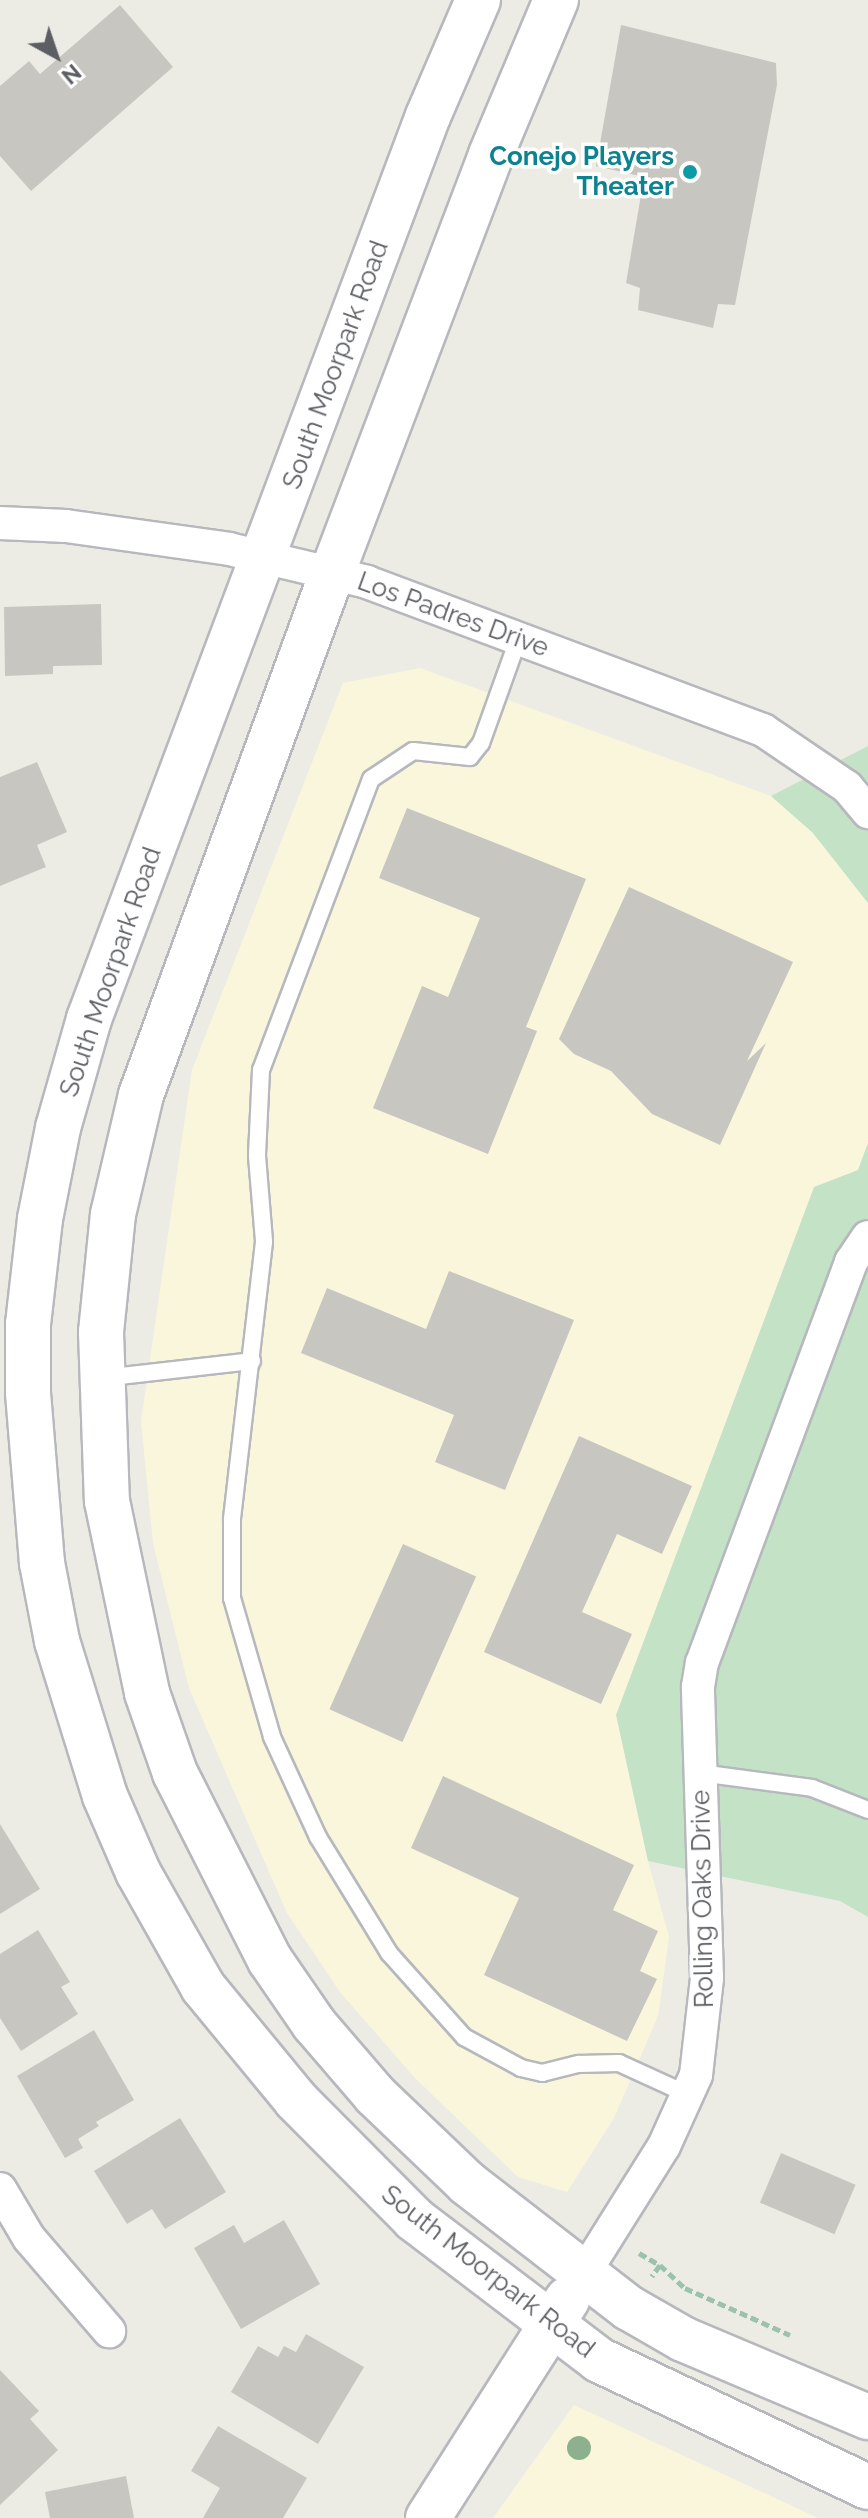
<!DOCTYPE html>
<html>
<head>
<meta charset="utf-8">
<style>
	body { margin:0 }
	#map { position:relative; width:868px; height:2518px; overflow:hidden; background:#edece4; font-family:Raleway,sans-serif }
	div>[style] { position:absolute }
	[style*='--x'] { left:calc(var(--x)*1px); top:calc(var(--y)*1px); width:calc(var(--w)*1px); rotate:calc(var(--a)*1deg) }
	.commercial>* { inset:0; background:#faf6dc }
	.green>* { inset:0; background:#c3e2c6 }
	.building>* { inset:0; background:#c8c6c0; transform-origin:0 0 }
	.path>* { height:5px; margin-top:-2.5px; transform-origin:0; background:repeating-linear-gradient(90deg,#9dc2ab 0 8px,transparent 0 12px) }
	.roads { filter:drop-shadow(2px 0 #b6b8bd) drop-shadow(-2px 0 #b6b8bd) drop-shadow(0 2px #b6b8bd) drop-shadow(0 -2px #b6b8bd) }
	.lane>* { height:16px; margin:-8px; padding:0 8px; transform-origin:8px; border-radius:8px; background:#fff }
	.street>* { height:32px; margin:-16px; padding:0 16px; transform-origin:16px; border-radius:16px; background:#fff }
	.secondary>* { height:44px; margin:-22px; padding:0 22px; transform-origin:22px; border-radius:22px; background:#fff }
	.trees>* { width:24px; height:24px; margin:-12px; border-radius:50%; background:#8db18e }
	.dots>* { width:22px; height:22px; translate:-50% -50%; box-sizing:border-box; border:4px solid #fff; border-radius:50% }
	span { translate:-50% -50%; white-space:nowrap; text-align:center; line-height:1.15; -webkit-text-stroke:7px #fff; paint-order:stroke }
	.culture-label { font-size:26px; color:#0d838f; font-weight:700 }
	.right { translate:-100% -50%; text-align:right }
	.street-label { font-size:26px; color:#5c5e63 }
	.north { position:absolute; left:16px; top:16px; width:80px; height:80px; -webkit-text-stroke:6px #fff; paint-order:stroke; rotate:140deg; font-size:22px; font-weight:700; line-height:32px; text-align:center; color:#5c5e63 }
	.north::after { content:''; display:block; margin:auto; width:28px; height:36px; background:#5c5e63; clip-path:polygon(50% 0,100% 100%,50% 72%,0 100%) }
</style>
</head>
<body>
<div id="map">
	<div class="commercial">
		<div style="clip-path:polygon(420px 668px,771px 796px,813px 833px,868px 903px,868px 1143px,648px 1861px,669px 1937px,658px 2016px,614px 2118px,567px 2192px,518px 2177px,415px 2078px,340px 1992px,287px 1913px,189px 1688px,153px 1543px,141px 1421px,192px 1070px,343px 683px)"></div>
		<div style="clip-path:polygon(574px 2405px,818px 2518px,493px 2518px)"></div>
	</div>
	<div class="green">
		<div style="clip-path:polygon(868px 746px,868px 903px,813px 833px,771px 796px)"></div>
		<div style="clip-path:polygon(868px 1143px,868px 1917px,840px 1901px,648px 1861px,616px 1715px,814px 1187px,858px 1170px)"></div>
	</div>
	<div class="building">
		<div style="clip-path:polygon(120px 5px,173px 67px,31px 191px,0 156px,0 86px,29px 61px,40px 74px)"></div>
		<div style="clip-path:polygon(621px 25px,776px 63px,777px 85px,735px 305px,718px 304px,713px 328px,638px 310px,640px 288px,626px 283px,644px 177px,596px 166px)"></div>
		<div style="clip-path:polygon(101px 604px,102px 665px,53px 666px,53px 674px,5px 676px,4px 607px)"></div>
		<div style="clip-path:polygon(37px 762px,67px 832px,37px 845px,46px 867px,0 886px,0 777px)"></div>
		<div style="clip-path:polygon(407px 808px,586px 879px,526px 1027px,537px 1031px,488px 1154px,373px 1108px,422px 986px,448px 997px,480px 918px,379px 878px)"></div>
		<div style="clip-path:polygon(629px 887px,793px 962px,747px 1061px,766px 1043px,720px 1145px,652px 1114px,611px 1071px,574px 1054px,559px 1039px)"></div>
		<div style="clip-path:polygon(449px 1271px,574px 1320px,505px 1490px,435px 1462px,454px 1415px,301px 1353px,327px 1288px,426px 1329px)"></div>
		<div style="clip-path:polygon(579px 1436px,692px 1486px,662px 1554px,617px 1534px,582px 1612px,632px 1634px,601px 1704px,484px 1652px)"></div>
		<div style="left:403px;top:1544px;width:80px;height:181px;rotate:24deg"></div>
		<div style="clip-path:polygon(443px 1776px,634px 1865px,613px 1910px,658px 1931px,640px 1971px,657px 1979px,627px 2041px,484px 1975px,519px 1898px,411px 1848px)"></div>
		<div style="clip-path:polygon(0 1824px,40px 1889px,0 1914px)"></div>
		<div style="clip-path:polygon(38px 1930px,70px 1982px,61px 1987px,78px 2014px,21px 2051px,0 2018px,0 1954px)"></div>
		<div style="clip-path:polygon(94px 2030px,134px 2100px,96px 2122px,99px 2126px,78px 2139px,83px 2148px,65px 2158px,17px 2076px)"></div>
		<div style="clip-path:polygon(180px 2118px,226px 2192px,165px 2229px,152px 2209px,127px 2224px,94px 2171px)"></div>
		<div style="left:781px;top:2153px;width:81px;height:54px;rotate:23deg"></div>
		<div style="clip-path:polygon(284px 2220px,320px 2284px,241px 2329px,194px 2248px,234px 2225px,244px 2243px)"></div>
		<div style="clip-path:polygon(306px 2334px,364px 2367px,318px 2444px,231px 2392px,258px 2346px,278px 2357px,284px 2346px,296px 2352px)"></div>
		<div style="clip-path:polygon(0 2370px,39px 2411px,30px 2419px,58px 2450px,0 2505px)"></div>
		<div style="clip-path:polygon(218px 2426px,307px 2478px,283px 2518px,203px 2518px,220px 2488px,191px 2471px)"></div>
		<div style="clip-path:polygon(126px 2476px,134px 2518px,50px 2518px,45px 2492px)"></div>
	</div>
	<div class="path">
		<div style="--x:639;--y:2253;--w:24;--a:30"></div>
		<div style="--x:660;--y:2265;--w:14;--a:126"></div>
		<div style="--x:660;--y:2265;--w:34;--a:43"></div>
		<div style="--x:685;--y:2288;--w:115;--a:24.1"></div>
	</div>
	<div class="roads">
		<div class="lane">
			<div style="--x:519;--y:637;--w:113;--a:109.7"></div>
			<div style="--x:481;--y:743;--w:18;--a:128"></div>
			<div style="--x:470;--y:757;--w:57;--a:-174"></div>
			<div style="--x:413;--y:751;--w:50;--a:146.3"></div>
			<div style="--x:371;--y:779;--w:311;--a:110.7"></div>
			<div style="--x:261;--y:1070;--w:86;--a:92.7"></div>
			<div style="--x:257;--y:1156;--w:86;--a:85.3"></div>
			<div style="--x:264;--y:1242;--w:280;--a:96.6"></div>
			<div style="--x:232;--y:1520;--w:78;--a:90"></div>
			<div style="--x:232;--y:1598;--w:145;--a:73.9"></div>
			<div style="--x:272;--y:1737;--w:110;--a:65.3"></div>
			<div style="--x:318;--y:1837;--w:136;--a:58.5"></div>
			<div style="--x:389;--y:1953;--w:113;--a:48.2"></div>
			<div style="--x:464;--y:2037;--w:65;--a:28.5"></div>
			<div style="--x:521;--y:2068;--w:22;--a:13"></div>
			<div style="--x:542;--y:2073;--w:38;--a:-14"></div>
			<div style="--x:579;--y:2064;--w:40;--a:-1.4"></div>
			<div style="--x:619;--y:2063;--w:77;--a:24.6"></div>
			<div style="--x:103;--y:1378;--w:150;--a:-6.5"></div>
			<div style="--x:700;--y:1773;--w:113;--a:7.6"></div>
			<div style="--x:812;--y:1788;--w:60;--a:21.4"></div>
		</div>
		<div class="street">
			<div style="--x:0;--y:523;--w:66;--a:2.6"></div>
			<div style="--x:66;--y:526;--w:165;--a:8"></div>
			<div style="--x:229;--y:549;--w:142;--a:13.4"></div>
			<div style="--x:367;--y:582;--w:423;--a:20.5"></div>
			<div style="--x:763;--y:730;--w:102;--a:34.2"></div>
			<div style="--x:847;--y:787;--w:33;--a:50"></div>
			<div style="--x:0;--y:2189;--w:57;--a:59.4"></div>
			<div style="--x:29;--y:2238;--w:123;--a:49.3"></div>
			<div style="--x:583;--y:2275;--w:152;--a:-57.9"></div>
			<div style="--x:664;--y:2146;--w:78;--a:-65.7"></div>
			<div style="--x:696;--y:2075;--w:98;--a:-83.5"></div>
			<div style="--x:707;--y:1978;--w:291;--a:-91.8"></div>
			<div style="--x:698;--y:1687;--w:24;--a:-81"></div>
			<div style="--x:702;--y:1663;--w:428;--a:-69.6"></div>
			<div style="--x:851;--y:1262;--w:30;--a:-56"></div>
		</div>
		<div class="secondary">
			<div style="--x:478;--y:0;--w:126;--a:113.3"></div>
			<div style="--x:428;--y:116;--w:965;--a:110.58"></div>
			<div style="--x:89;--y:1019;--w:113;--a:105.9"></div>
			<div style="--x:58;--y:1128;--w:93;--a:101.2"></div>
			<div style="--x:40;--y:1219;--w:106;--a:96.5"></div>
			<div style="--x:28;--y:1324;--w:69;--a:90"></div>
			<div style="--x:28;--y:1393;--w:171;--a:85.3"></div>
			<div style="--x:42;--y:1563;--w:79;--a:79.1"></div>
			<div style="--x:57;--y:1641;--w:162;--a:72.8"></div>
			<div style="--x:105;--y:1796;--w:83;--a:66.5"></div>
			<div style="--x:138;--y:1872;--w:132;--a:60.5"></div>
			<div style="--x:203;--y:1987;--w:146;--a:50.5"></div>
			<div style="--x:296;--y:2100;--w:168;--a:45.2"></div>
			<div style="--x:414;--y:2219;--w:233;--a:37.3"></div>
			<div style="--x:599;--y:2360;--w:297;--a:25.3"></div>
			<div style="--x:556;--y:0;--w:168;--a:112.8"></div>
			<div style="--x:491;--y:155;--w:447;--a:110.8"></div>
			<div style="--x:332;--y:573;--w:556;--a:110.1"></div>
			<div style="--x:141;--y:1095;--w:122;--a:103.2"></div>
			<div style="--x:113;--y:1214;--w:119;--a:95.8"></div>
			<div style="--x:101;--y:1332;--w:169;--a:88"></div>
			<div style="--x:107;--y:1501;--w:196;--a:78.2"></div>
			<div style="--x:147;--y:1693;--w:85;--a:70.7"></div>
			<div style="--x:175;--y:1773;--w:210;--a:63.1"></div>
			<div style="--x:270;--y:1960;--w:78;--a:55.5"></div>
			<div style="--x:314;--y:2024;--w:94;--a:49.3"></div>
			<div style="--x:375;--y:2095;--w:127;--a:43.7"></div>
			<div style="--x:467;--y:2183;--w:205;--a:37.7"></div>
			<div style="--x:629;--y:2308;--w:62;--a:29.9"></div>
			<div style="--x:683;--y:2339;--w:201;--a:22.9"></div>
			<div style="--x:428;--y:2518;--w:259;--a:-57.5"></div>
		</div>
	</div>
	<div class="trees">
		<div style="left:579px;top:2448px"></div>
	</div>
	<div class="dots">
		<div style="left:690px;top:172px;background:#0f9aa8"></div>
	</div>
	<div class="culture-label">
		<span class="right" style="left:674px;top:172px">Conejo Players<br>Theater</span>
	</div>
	<div class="street-label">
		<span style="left:336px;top:365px;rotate:-70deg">South Moorpark Road</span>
		<span style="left:453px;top:615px;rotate:20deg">Los Padres Drive</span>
		<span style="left:111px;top:972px;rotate:-71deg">South Moorpark Road</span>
		<span style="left:703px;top:1899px;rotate:-91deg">Rolling Oaks Drive</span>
		<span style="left:488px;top:2272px;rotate:38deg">South Moorpark Road</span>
	</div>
	<div class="north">N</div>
</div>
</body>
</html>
